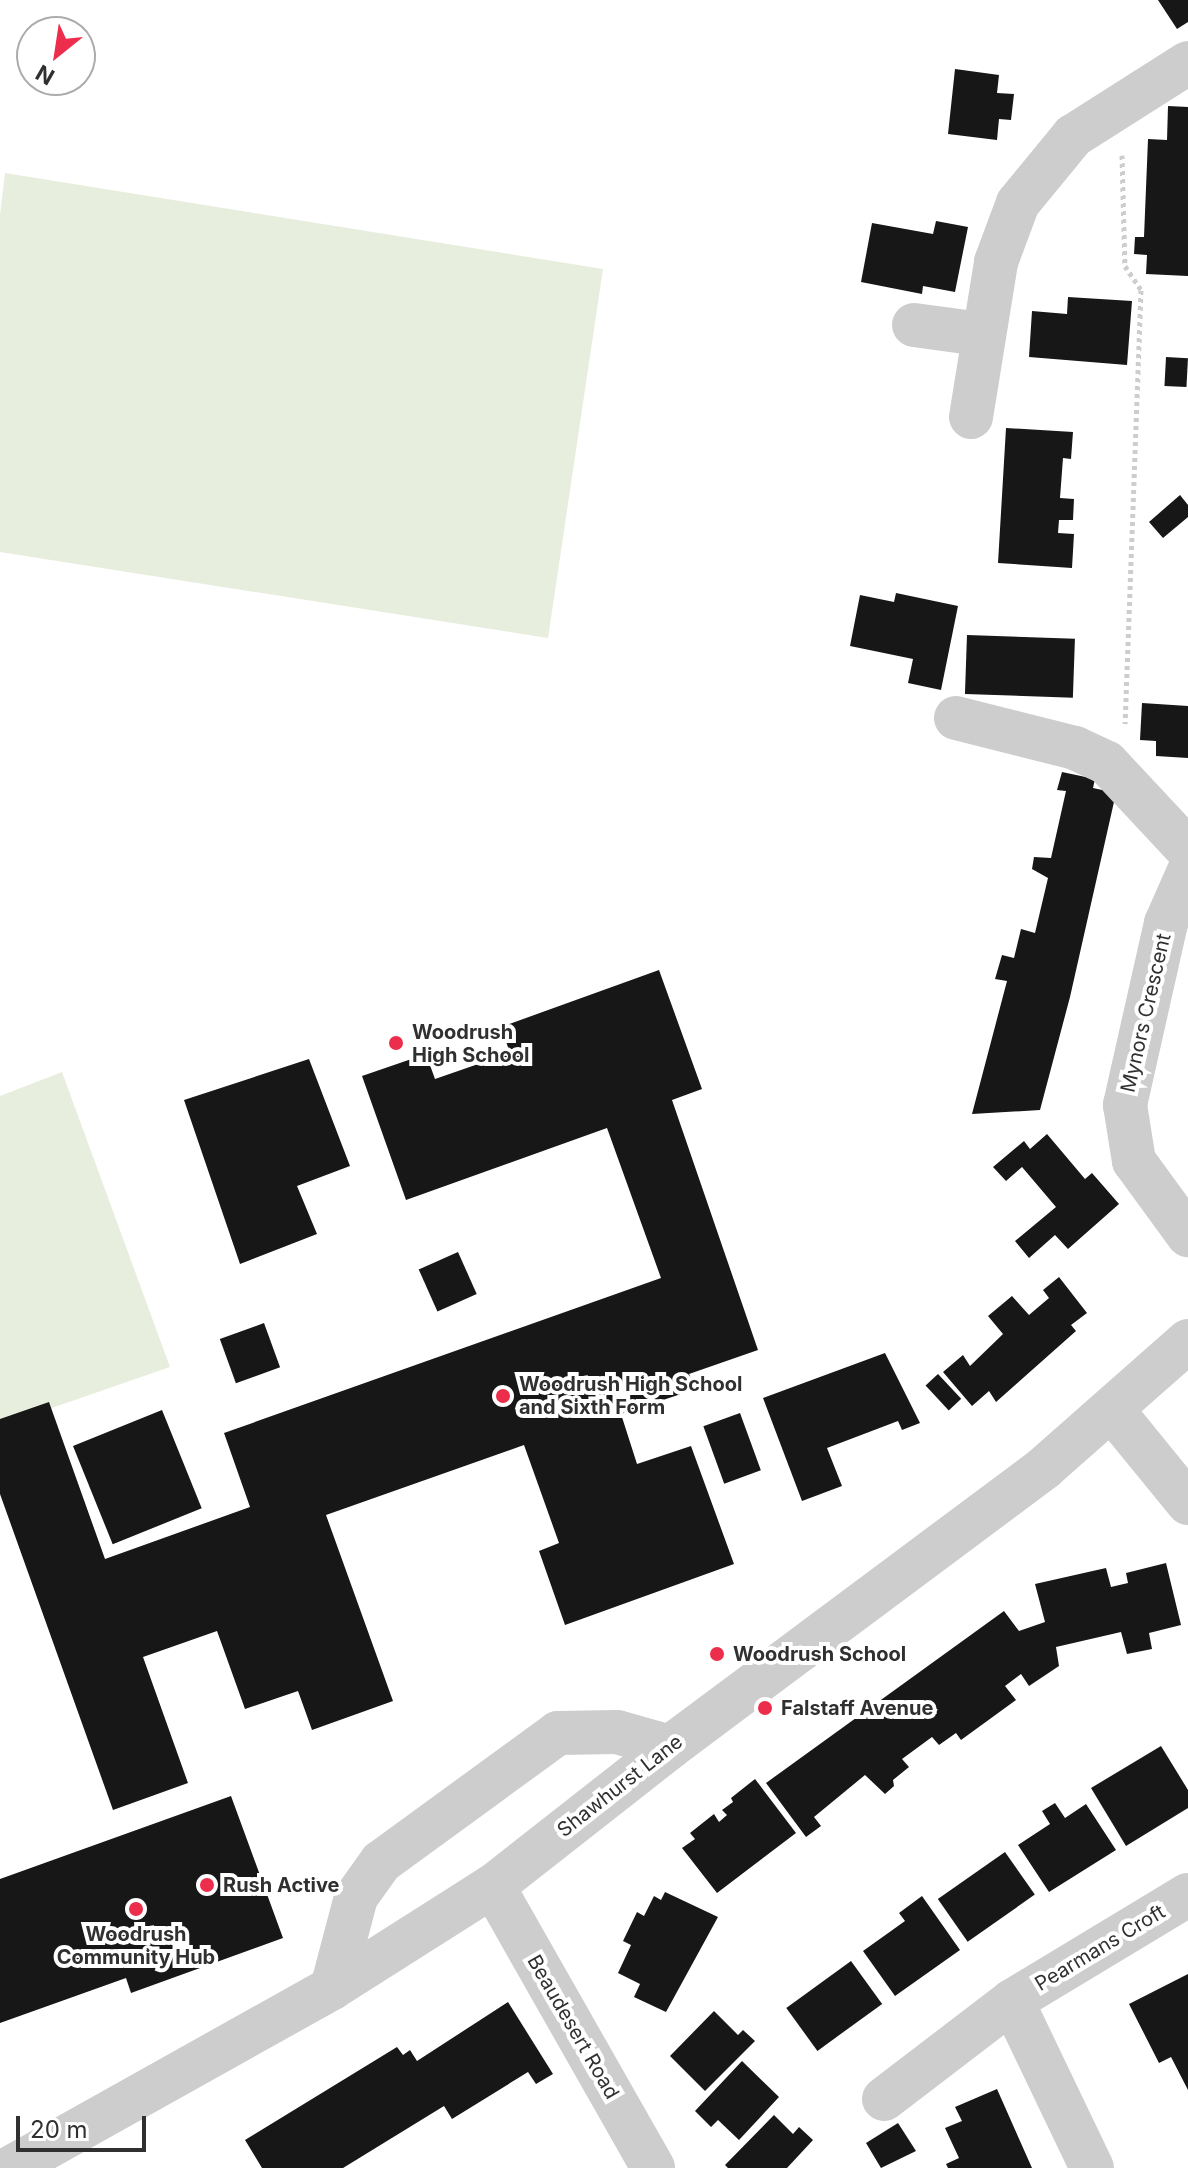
<!DOCTYPE html>
<html>
<head>
<meta charset="utf-8">
<style>
	body { margin:0 }
	#map { position:relative; width:1188px; height:2168px; overflow:hidden; background:#fff; font-family:Inter,sans-serif }
	div>[style] { position:absolute }
	[style*='--x'] { left:calc(var(--x)*1px); top:calc(var(--y)*1px); width:calc(var(--w)*1px); rotate:calc(var(--a)*1deg) }
	.green>* { inset:0; background:#e8eede }
	.building>* { inset:0; background:#171717; transform-origin:0 0 }
	.path>* { height:5px; margin-top:-2.5px; transform-origin:0; background:repeating-linear-gradient(90deg,#cdcdcd 0 4px,transparent 0 8px) }
	.minor>* { height:44px; margin:-22px; padding:0 22px; transform-origin:22px; border-radius:22px; background:#cdcdcd }
	.tertiary>* { height:44px; margin:-22px; padding:0 22px; transform-origin:22px; border-radius:22px; background:#cdcdcd }
	.dots>* { width:22px; height:22px; translate:-50% -50%; box-sizing:border-box; border:4px solid #fff; border-radius:50% }
	span { translate:-50% -50%; white-space:nowrap; text-align:center; line-height:1.15; -webkit-text-stroke:8px #fff; paint-order:stroke }
	.street-label { font-size:20px; color:#303030 }
	.poi-label { font-size:20px; color:#303030; font-weight:700 }
	.left { translate:0 -50%; text-align:left }
	.north { position:absolute; left:16px; top:16px; width:80px; height:80px; box-sizing:border-box; background:#fff; border:2px solid #acacac; border-radius:50%; rotate:210deg; font-size:22px; font-weight:700; line-height:32px; text-align:center; color:#303030 }
	.north::after { content:''; display:block; margin:auto; width:28px; height:36px; background:#ed2d4c; clip-path:polygon(50% 0,100% 100%,50% 72%,0 100%) }
	.scale { position:absolute; left:16px; top:2116px; width:130px; height:36px; box-sizing:border-box; border:4px solid #303030; border-top:0; padding-left:10px; font-size:24px; line-height:28px; white-space:nowrap; color:#303030; -webkit-text-stroke:6px #fff; paint-order:stroke }
</style>
</head>
<body>
<div id="map">
	<div class="green">
		<div style="clip-path:polygon(5px 173px,603px 269px,548px 638px,0 552px,0 215px)"></div>
		<div style="clip-path:polygon(62px 1072px,170px 1367px,0 1426px,0 1096px)"></div>
	</div>
	<div class="building">
		<div style="clip-path:polygon(1158px 0,1188px 0,1188px 22px,1177px 29px)"></div>
		<div style="clip-path:polygon(955px 69px,999px 75px,997px 93px,1014px 94px,1011px 120px,999px 119px,997px 140px,948px 134px)"></div>
		<div style="clip-path:polygon(1168px 106px,1188px 107px,1188px 276px,1146px 274px,1147px 255px,1134px 254px,1135px 237px,1144px 237px,1148px 139px,1167px 140px)"></div>
		<div style="clip-path:polygon(936px 221px,968px 227px,955px 292px,923px 286px,922px 294px,861px 282px,872px 223px,933px 234px)"></div>
		<div style="clip-path:polygon(1068px 297px,1132px 301px,1127px 365px,1029px 357px,1032px 311px,1067px 314px)"></div>
		<div style="left:1166px;top:357px;width:22px;height:29px;rotate:3deg"></div>
		<div style="clip-path:polygon(1006px 428px,1073px 432px,1071px 459px,1063px 458px,1060px 498px,1074px 499px,1073px 520px,1059px 520px,1058px 533px,1074px 534px,1072px 568px,998px 563px)"></div>
		<div style="clip-path:polygon(1180px 495px,1188px 505px,1188px 517px,1163px 538px,1149px 522px)"></div>
		<div style="clip-path:polygon(896px 593px,958px 606px,941px 690px,908px 683px,913px 659px,850px 646px,860px 595px,894px 602px)"></div>
		<div style="left:967px;top:635px;width:108px;height:59px;rotate:2deg"></div>
		<div style="clip-path:polygon(1142px 703px,1188px 706px,1188px 758px,1156px 756px,1156px 741px,1140px 740px)"></div>
		<div style="clip-path:polygon(1062px 772px,1095px 779px,1093px 788px,1116px 793px,1070px 997px,1040px 1110px,972px 1114px,1007px 981px,995px 979px,1002px 955px,1014px 958px,1021px 929px,1035px 933px,1048px 878px,1032px 869px,1034px 857px,1051px 858px,1066px 791px,1057px 790px)"></div>
		<div style="clip-path:polygon(659px 970px,702px 1089px,672px 1100px,758px 1350px,689px 1374px,696px 1389px,621px 1414px,637px 1464px,691px 1446px,734px 1564px,565px 1625px,539px 1551px,559px 1543px,524px 1445px,326px 1515px,393px 1701px,312px 1730px,298px 1691px,245px 1709px,217px 1631px,143px 1657px,188px 1783px,113px 1810px,0 1494px,0 1419px,49px 1402px,105px 1559px,250px 1507px,224px 1433px,661px 1278px,607px 1128px,406px 1200px,362px 1076px,426px 1054px,435px 1079px,510px 1053px,501px 1027px)"></div>
		<div style="clip-path:polygon(309px 1059px,350px 1166px,297px 1186px,317px 1234px,240px 1264px,184px 1100px)"></div>
		<div style="clip-path:polygon(1047px 1134px,1085px 1179px,1092px 1173px,1119px 1204px,1068px 1249px,1055px 1235px,1029px 1258px,1015px 1241px,1056px 1207px,1022px 1167px,1006px 1181px,993px 1167px,1024px 1141px,1030px 1149px)"></div>
		<div style="left:458px;top:1252px;width:46px;height:43px;rotate:66deg"></div>
		<div style="clip-path:polygon(1059px 1277px,1087px 1313px,1071px 1325px,1076px 1331px,996px 1402px,989px 1391px,972px 1406px,943px 1372px,963px 1355px,970px 1366px,1003px 1334px,988px 1316px,1012px 1296px,1029px 1315px,1049px 1298px,1043px 1290px)"></div>
		<div style="left:264px;top:1323px;width:47px;height:47px;rotate:70deg"></div>
		<div style="clip-path:polygon(885px 1353px,920px 1423px,902px 1430px,898px 1421px,827px 1448px,842px 1486px,802px 1501px,763px 1398px)"></div>
		<div style="left:938px;top:1374px;width:34px;height:17px;rotate:47deg"></div>
		<div style="left:162px;top:1410px;width:106px;height:96px;rotate:68deg"></div>
		<div style="left:740px;top:1413px;width:61px;height:39px;rotate:70deg"></div>
		<div style="clip-path:polygon(1166px 1563px,1181px 1625px,1149px 1633px,1152px 1649px,1127px 1654px,1121px 1632px,1056px 1647px,1059px 1666px,1029px 1686px,1021px 1674px,1005px 1686px,1016px 1700px,961px 1740px,956px 1733px,939px 1745px,932px 1737px,902px 1759px,909px 1767px,893px 1780px,894px 1786px,885px 1794px,865px 1775px,814px 1817px,821px 1826px,806px 1837px,766px 1783px,1004px 1611px,1019px 1631px,1045px 1622px,1035px 1584px,1106px 1568px,1111px 1587px,1128px 1583px,1126px 1573px)"></div>
		<div style="clip-path:polygon(1161px 1746px,1188px 1790px,1188px 1808px,1126px 1846px,1091px 1788px)"></div>
		<div style="clip-path:polygon(755px 1779px,796px 1833px,717px 1893px,682px 1848px,695px 1839px,690px 1833px,714px 1814px,719px 1822px,727px 1815px,722px 1810px,733px 1802px,731px 1798px)"></div>
		<div style="clip-path:polygon(231px 1796px,283px 1938px,131px 1993px,126px 1978px,0 2023px,0 1879px)"></div>
		<div style="clip-path:polygon(1055px 1803px,1065px 1818px,1086px 1804px,1116px 1850px,1049px 1892px,1018px 1845px,1050px 1824px,1042px 1811px)"></div>
		<div style="left:1005px;top:1852px;width:52px;height:82px;rotate:55deg"></div>
		<div style="clip-path:polygon(665px 1892px,718px 1917px,666px 2012px,634px 1997px,640px 1984px,618px 1973px,631px 1945px,623px 1941px,637px 1912px,644px 1916px,654px 1896px,661px 1900px)"></div>
		<div style="clip-path:polygon(922px 1896px,960px 1950px,895px 1996px,863px 1951px,905px 1921px,899px 1913px)"></div>
		<div style="left:851px;top:1961px;width:53px;height:80px;rotate:54deg"></div>
		<div style="clip-path:polygon(1188px 1974px,1188px 2090px,1171px 2057px,1159px 2063px,1129px 2004px)"></div>
		<div style="clip-path:polygon(508px 2002px,553px 2074px,536px 2084px,528px 2072px,452px 2119px,444px 2106px,343px 2168px,262px 2168px,245px 2140px,397px 2047px,403px 2055px,410px 2050px,417px 2061px)"></div>
		<div style="clip-path:polygon(714px 2011px,738px 2035px,743px 2030px,755px 2041px,705px 2091px,670px 2056px)"></div>
		<div style="clip-path:polygon(742px 2061px,779px 2097px,739px 2140px,718px 2120px,711px 2127px,695px 2111px)"></div>
		<div style="clip-path:polygon(997px 2089px,1032px 2168px,948px 2168px,946px 2164px,959px 2158px,945px 2128px,962px 2121px,955px 2107px)"></div>
		<div style="clip-path:polygon(774px 2115px,793px 2134px,799px 2127px,813px 2140px,787px 2168px,728px 2168px,725px 2165px)"></div>
		<div style="clip-path:polygon(898px 2123px,916px 2151px,881px 2168px,866px 2143px)"></div>
	</div>
	<div class="path">
		<div style="--x:1122;--y:155;--w:111;--a:88.5"></div>
		<div style="--x:1125;--y:266;--w:29;--a:56"></div>
		<div style="--x:1141;--y:290;--w:434;--a:92.1"></div>
	</div>
	<div class="minor">
		<div style="--x:914;--y:325;--w:68;--a:7.7"></div>
		<div style="--x:971;--y:417;--w:157;--a:-80.8"></div>
		<div style="--x:996;--y:262;--w:63;--a:-69.6"></div>
		<div style="--x:1018;--y:203;--w:87;--a:-50.6"></div>
		<div style="--x:1073;--y:136;--w:136;--a:-32.4"></div>
		<div style="--x:956;--y:718;--w:123;--a:14.1"></div>
		<div style="--x:1075;--y:748;--w:35;--a:25"></div>
		<div style="--x:1107;--y:763;--w:119;--a:47"></div>
		<div style="--x:1188;--y:873;--w:55;--a:113.7"></div>
		<div style="--x:1166;--y:923;--w:187;--a:102.7"></div>
		<div style="--x:1125;--y:1105;--w:57;--a:80.9"></div>
		<div style="--x:1134;--y:1161;--w:92;--a:53.9"></div>
		<div style="--x:1113;--y:1411;--w:119;--a:50.8"></div>
		<div style="--x:493;--y:1886;--w:324;--a:60.4"></div>
		<div style="--x:332;--y:1988;--w:94;--a:-75.2"></div>
		<div style="--x:356;--y:1897;--w:43;--a:-54.5"></div>
		<div style="--x:381;--y:1862;--w:219;--a:-36.1"></div>
		<div style="--x:558;--y:1733;--w:59;--a:-1"></div>
		<div style="--x:617;--y:1732;--w:55;--a:15.8"></div>
		<div style="--x:1012;--y:2001;--w:185;--a:64.4"></div>
		<div style="--x:884;--y:2099;--w:161;--a:-37.4"></div>
		<div style="--x:1012;--y:2001;--w:205;--a:-31.1"></div>
	</div>
	<div class="tertiary">
		<div style="--x:10;--y:2168;--w:369;--a:-29.2"></div>
		<div style="--x:332;--y:1988;--w:191;--a:-32.4"></div>
		<div style="--x:493;--y:1886;--w:225;--a:-38.1"></div>
		<div style="--x:670;--y:1747;--w:467;--a:-36.7"></div>
		<div style="--x:1044;--y:1468;--w:192;--a:-41.4"></div>
	</div>
	<div class="dots">
		<div style="left:396px;top:1043px;background:#ed2d4c"></div>
		<div style="left:503px;top:1396px;background:#ed2d4c"></div>
		<div style="left:717px;top:1654px;background:#ed2d4c"></div>
		<div style="left:765px;top:1708px;background:#ed2d4c"></div>
		<div style="left:207px;top:1885px;background:#ed2d4c"></div>
		<div style="left:136px;top:1909px;background:#ed2d4c"></div>
	</div>
	<div class="street-label">
		<span style="left:1146px;top:1013px;rotate:-77deg">Mynors Crescent</span>
		<span style="left:620px;top:1786px;rotate:-38deg">Shawhurst Lane</span>
		<span style="left:1100px;top:1948px;rotate:-31deg">Pearmans Croft</span>
		<span style="left:573px;top:2027px;rotate:60deg">Beaudesert Road</span>
	</div>
	<div class="poi-label">
		<span class="left" style="left:412px;top:1044px">Woodrush<br>High School</span>
		<span class="left" style="left:519px;top:1396px">Woodrush High School<br>and Sixth Form</span>
		<span class="left" style="left:733px;top:1654px">Woodrush School</span>
		<span class="left" style="left:781px;top:1708px">Falstaff Avenue</span>
		<span class="left" style="left:223px;top:1885px">Rush Active</span>
		<span style="left:136px;top:1946px">Woodrush<br>Community Hub</span>
	</div>
	<div class="north">N</div>
	<div class="scale">20 m</div>
</div>
</body>
</html>
